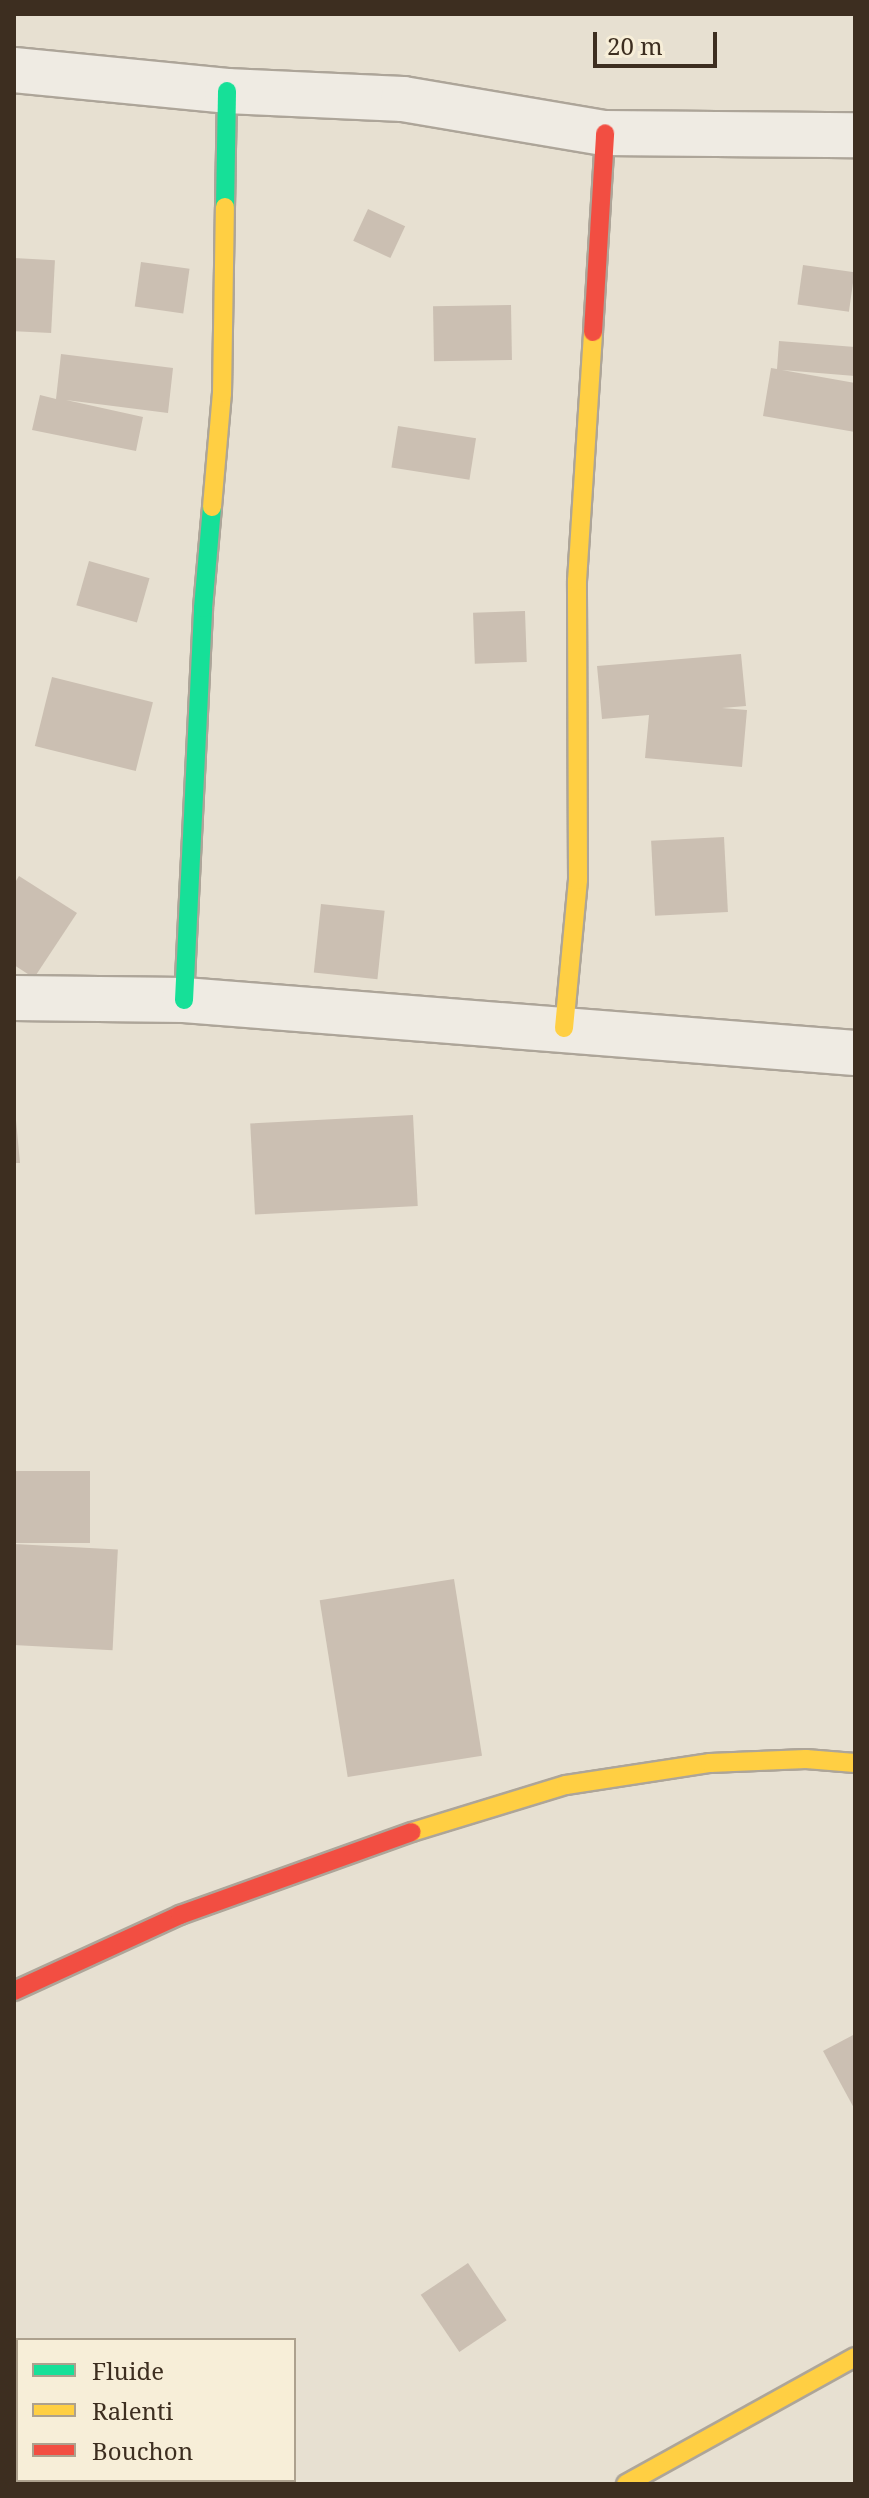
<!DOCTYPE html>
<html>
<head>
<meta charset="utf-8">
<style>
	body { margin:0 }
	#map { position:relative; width:869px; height:2498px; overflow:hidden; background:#e7e0d1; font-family:"Noto Serif",serif }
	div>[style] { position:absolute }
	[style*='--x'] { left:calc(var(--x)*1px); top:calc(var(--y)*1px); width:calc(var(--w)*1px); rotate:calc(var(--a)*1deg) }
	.building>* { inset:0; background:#cbbfb2; transform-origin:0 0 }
	.roads { filter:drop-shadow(2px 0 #ada599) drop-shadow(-2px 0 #ada599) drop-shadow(0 2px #ada599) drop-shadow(0 -2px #ada599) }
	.street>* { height:44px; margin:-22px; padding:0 22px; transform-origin:22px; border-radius:22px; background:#efebe3 }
	.fast>* { height:18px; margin:-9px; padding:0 9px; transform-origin:9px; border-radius:9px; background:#16e098 }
	.slow>* { height:18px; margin:-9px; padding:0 9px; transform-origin:9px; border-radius:9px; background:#ffcf43 }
	.jam>* { height:18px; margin:-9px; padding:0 9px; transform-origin:9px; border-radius:9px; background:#f24e42 }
	span { translate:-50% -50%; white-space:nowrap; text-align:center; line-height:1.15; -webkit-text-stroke:8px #f7eed8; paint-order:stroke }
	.frame { position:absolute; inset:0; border:16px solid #3d2e20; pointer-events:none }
	.legend { position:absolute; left:16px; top:2338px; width:280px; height:144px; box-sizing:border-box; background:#f7eed8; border:2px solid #ada18e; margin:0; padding:10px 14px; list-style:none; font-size:24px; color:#3d2e20 }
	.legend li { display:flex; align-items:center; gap:16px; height:40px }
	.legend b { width:40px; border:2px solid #ada18e }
	.scale { position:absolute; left:593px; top:32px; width:124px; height:36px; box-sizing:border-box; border:4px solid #3d2e20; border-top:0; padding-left:10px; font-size:24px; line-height:28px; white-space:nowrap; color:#3d2e20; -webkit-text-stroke:6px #f7eed8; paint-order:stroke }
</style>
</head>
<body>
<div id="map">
	<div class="building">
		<div style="left:368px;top:209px;width:41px;height:35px;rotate:25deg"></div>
		<div style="left:14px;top:258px;width:41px;height:73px;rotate:3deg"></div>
		<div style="left:141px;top:262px;width:49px;height:45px;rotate:8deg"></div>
		<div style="left:803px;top:265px;width:52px;height:40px;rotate:8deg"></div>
		<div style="left:511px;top:305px;width:55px;height:78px;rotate:89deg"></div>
		<div style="clip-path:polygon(779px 341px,855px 347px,855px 376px,782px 370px,855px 383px,855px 432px,763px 416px,771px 368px,777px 369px)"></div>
		<div style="clip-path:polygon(61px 354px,173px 368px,168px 413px,66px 400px,143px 417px,136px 451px,32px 430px,40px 395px,56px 399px)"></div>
		<div style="left:398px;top:426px;width:79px;height:42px;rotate:9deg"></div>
		<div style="left:89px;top:561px;width:63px;height:46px;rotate:16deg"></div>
		<div style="left:525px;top:611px;width:51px;height:52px;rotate:88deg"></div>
		<div style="clip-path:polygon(741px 654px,746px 706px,722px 708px,747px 710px,742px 767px,645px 758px,649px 715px,602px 719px,597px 666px)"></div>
		<div style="left:52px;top:677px;width:104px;height:71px;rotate:14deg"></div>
		<div style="left:724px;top:837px;width:75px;height:73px;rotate:87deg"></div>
		<div style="clip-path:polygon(19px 876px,77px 913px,34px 978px,14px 965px,14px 884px)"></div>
		<div style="left:321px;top:904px;width:64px;height:69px;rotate:6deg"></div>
		<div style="clip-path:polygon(14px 1099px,20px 1163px,14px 1163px)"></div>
		<div style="left:413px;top:1115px;width:91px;height:163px;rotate:87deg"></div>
		<div style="left:14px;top:1471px;width:76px;height:72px"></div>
		<div style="left:14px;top:1544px;width:104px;height:101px;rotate:3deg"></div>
		<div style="left:454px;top:1579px;width:179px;height:136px;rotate:81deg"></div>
		<div style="clip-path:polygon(855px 2034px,855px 2110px,823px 2051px)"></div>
		<div style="left:468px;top:2263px;width:69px;height:57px;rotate:56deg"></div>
	</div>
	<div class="roads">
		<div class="street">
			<div style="--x:14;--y:70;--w:214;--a:5.6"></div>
			<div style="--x:227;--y:91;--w:176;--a:2.6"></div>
			<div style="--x:403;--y:99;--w:205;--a:9.6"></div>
			<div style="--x:605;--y:133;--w:250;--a:0.5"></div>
			<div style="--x:14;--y:998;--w:170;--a:0.7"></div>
			<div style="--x:184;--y:1000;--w:673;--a:4.52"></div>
		</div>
		<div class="fast">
			<div style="--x:225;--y:207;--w:116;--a:-89"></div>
			<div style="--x:184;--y:1000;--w:392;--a:-87.2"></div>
			<div style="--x:203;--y:608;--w:101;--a:-84.9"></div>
		</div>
		<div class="slow">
			<div style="--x:212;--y:507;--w:114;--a:-85"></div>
			<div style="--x:222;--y:393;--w:186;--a:-89.1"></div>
			<div style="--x:564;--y:1028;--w:149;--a:-84.6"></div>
			<div style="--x:578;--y:880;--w:299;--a:-90.2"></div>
			<div style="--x:577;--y:581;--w:250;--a:-86.3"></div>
			<div style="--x:412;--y:1832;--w:161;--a:-17"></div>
			<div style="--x:566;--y:1785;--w:146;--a:-8.7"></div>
			<div style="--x:710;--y:1763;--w:96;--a:-2.4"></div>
			<div style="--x:806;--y:1759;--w:49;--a:4.7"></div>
			<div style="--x:626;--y:2484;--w:262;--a:-29"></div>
		</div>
		<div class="jam">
			<div style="--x:593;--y:332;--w:199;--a:-86.5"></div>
			<div style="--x:14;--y:1991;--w:183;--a:-24.6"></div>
			<div style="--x:180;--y:1915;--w:246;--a:-19.7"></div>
		</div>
	</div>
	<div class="frame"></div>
	<ul class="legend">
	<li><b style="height:10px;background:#16e098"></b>Fluide</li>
	<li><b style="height:10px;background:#ffcf43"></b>Ralenti</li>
	<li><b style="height:10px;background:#f24e42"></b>Bouchon</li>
	</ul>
	<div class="scale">20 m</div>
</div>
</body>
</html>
